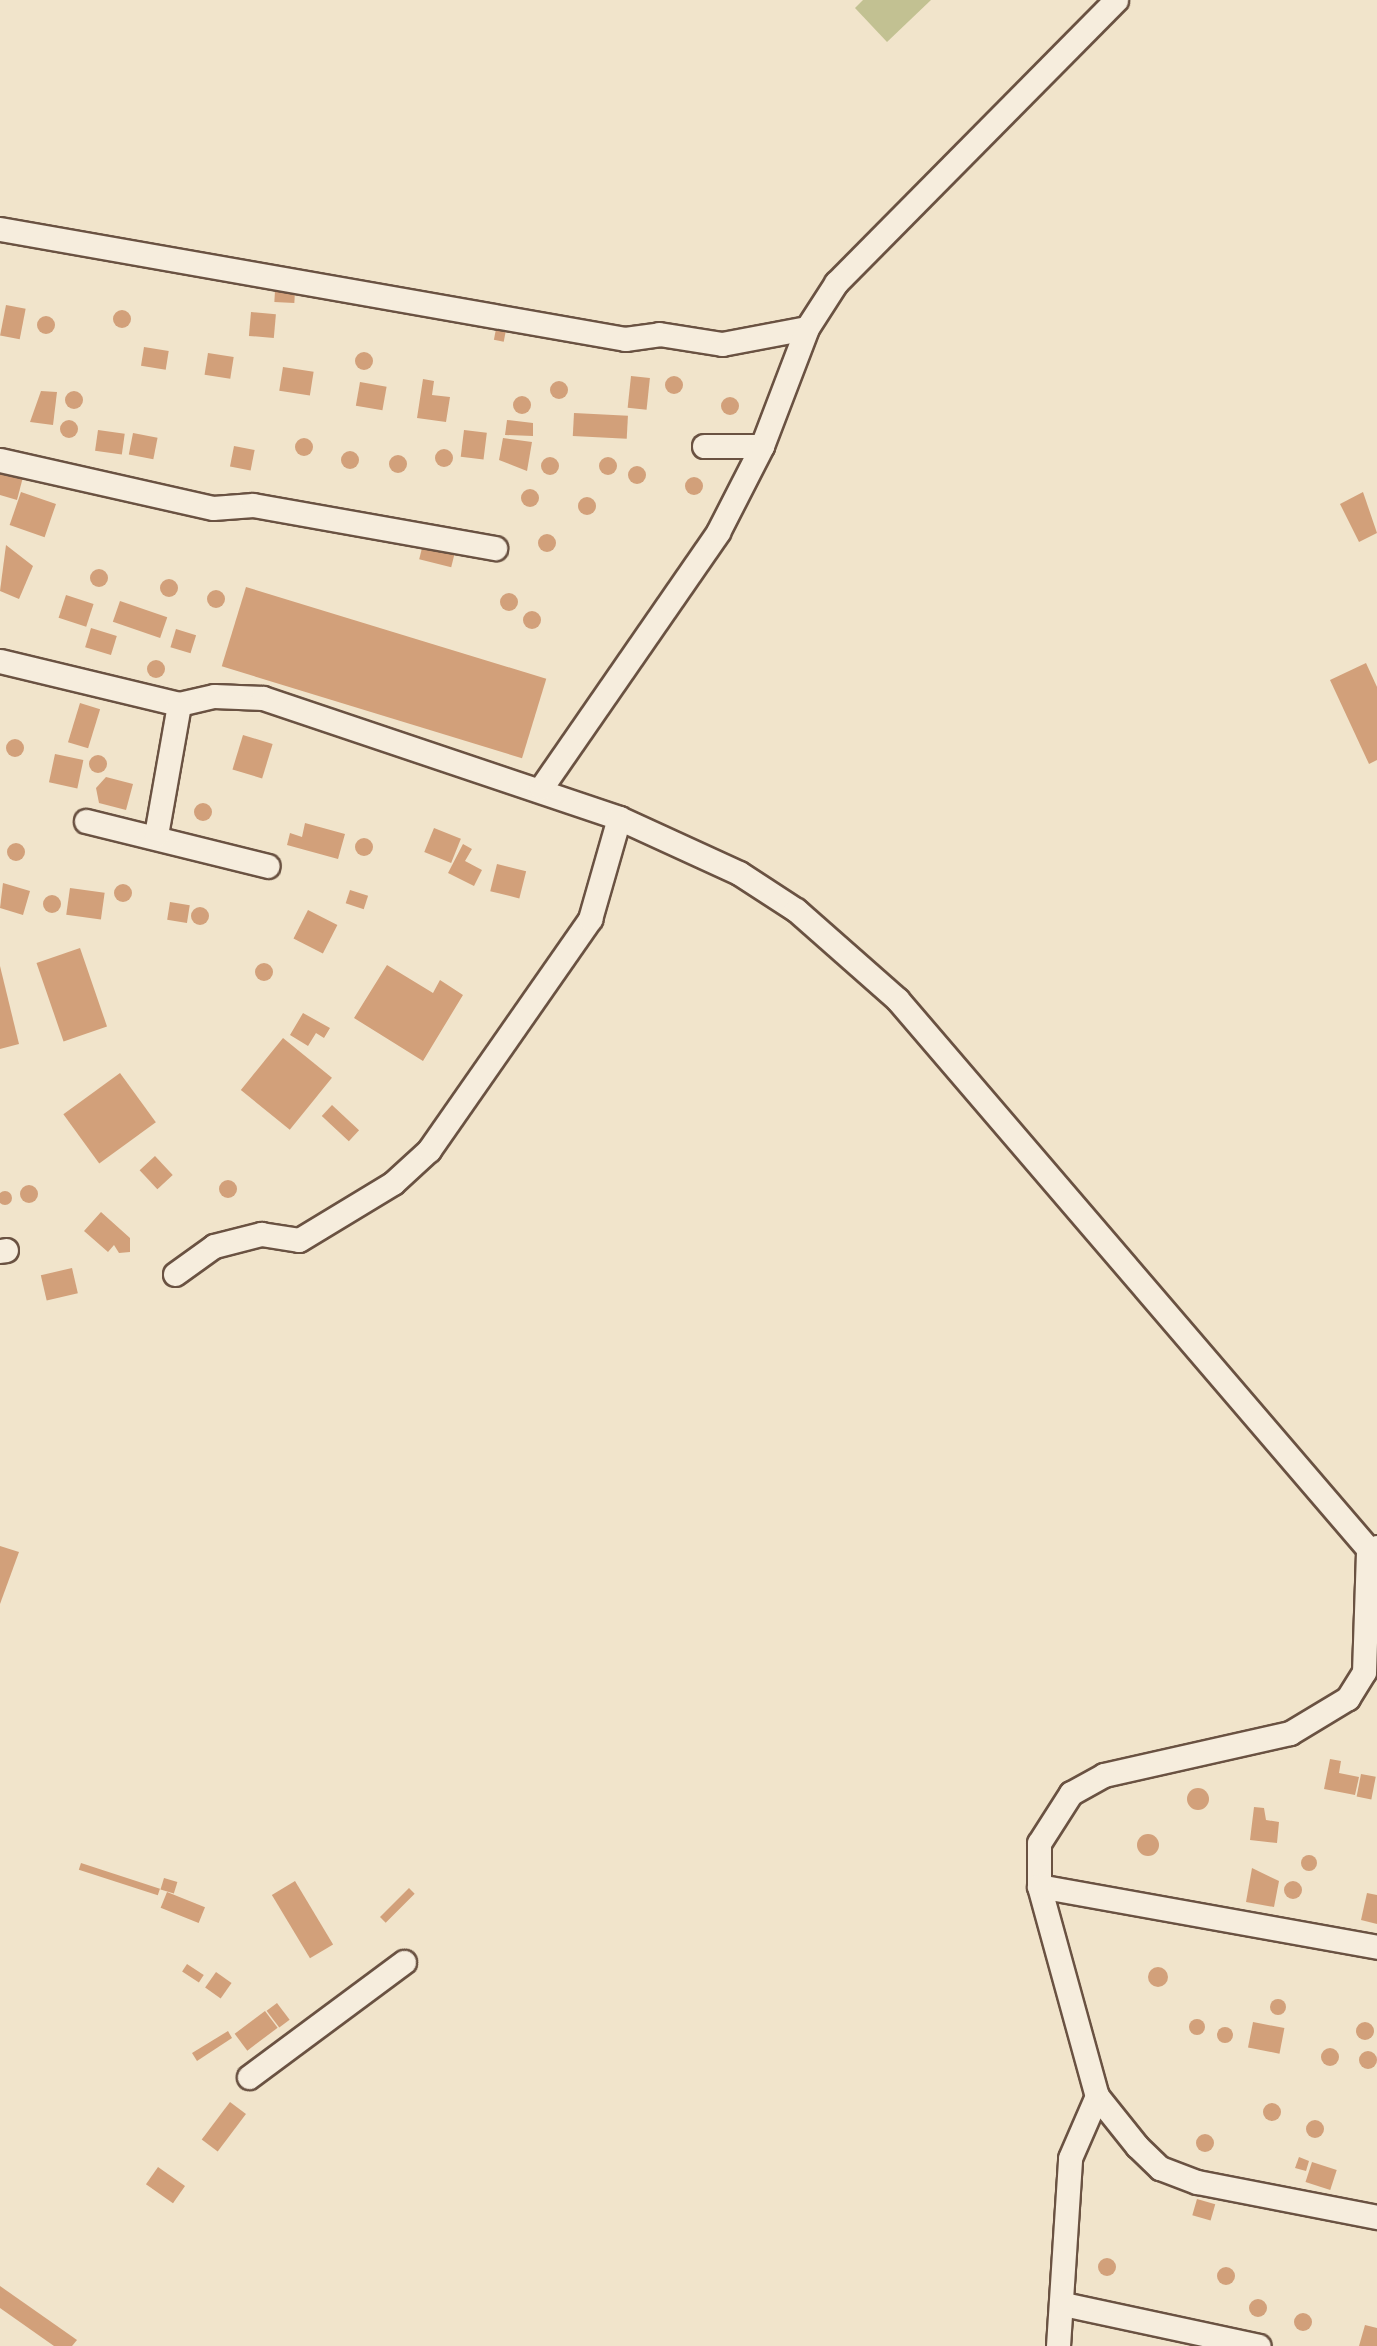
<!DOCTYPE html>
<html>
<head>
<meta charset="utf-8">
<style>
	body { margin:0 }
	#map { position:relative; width:1377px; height:2346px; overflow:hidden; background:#f1e4cb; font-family:"Old Standard TT",serif }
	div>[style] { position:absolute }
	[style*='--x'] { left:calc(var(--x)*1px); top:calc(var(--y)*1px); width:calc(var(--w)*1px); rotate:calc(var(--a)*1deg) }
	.green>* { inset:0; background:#c2c192 }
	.building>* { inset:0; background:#d2a07a; transform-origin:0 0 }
	.round { border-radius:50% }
	.roads { filter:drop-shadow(2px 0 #6a5242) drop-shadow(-2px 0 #6a5242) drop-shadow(0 2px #6a5242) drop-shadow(0 -2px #6a5242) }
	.minor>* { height:23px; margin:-11.5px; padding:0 11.5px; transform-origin:11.5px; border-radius:11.5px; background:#f6eddd }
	span { translate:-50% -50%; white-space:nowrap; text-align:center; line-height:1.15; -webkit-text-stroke:5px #f6eddd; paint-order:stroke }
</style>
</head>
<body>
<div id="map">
	<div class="green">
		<div style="clip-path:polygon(863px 0,931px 0,887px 42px,855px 8px)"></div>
	</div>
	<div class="building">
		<div style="left:275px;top:290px;width:20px;height:12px;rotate:3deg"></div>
		<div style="left:6px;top:305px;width:20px;height:31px;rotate:11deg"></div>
		<div class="round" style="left:113px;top:310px;width:18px;height:18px"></div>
		<div style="left:251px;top:312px;width:25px;height:24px;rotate:5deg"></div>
		<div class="round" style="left:37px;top:316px;width:18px;height:18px"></div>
		<div style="left:496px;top:329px;width:10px;height:11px;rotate:11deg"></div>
		<div style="left:144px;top:347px;width:25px;height:19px;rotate:9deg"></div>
		<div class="round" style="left:355px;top:352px;width:18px;height:18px"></div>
		<div style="left:208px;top:353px;width:26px;height:22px;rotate:9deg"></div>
		<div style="left:283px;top:367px;width:31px;height:24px;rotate:9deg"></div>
		<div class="round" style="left:665px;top:376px;width:18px;height:18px"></div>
		<div style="left:631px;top:376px;width:19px;height:32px;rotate:6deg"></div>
		<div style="clip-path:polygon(423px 379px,434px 381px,432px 395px,450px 397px,446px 422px,417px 418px)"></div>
		<div class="round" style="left:550px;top:381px;width:18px;height:18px"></div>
		<div style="left:360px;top:382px;width:27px;height:24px;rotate:10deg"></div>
		<div class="round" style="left:65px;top:391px;width:18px;height:18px"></div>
		<div style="clip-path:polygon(41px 391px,57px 392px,53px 425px,30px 422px)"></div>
		<div class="round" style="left:513px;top:396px;width:18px;height:18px"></div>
		<div class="round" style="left:721px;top:397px;width:18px;height:18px"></div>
		<div style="left:574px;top:413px;width:54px;height:23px;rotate:3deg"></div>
		<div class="round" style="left:60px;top:420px;width:18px;height:18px"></div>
		<div style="clip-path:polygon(507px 420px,533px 423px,533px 436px,505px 435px)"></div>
		<div style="left:98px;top:430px;width:27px;height:21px;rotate:8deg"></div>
		<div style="left:464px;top:430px;width:23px;height:27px;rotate:7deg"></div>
		<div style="left:133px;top:433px;width:25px;height:22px;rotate:11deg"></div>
		<div class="round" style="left:295px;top:438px;width:18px;height:18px"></div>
		<div style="clip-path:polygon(503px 438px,532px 442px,527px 471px,499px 460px)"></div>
		<div style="left:234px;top:446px;width:21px;height:21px;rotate:11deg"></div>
		<div class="round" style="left:435px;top:449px;width:18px;height:18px"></div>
		<div class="round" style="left:341px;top:451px;width:18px;height:18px"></div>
		<div class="round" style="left:389px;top:455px;width:18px;height:18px"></div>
		<div class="round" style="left:541px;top:457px;width:18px;height:18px"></div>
		<div class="round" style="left:599px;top:457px;width:18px;height:18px"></div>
		<div class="round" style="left:628px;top:466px;width:18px;height:18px"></div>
		<div style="clip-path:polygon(0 471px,23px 477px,17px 500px,0 495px)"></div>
		<div class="round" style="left:685px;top:477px;width:18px;height:18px"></div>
		<div class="round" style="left:521px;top:489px;width:18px;height:18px"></div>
		<div style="left:21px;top:492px;width:37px;height:35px;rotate:19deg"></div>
		<div style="clip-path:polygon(1363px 492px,1377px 533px,1359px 542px,1340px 504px)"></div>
		<div class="round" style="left:578px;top:497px;width:18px;height:18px"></div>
		<div class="round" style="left:538px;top:534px;width:18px;height:18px"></div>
		<div style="left:425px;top:536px;width:33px;height:24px;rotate:14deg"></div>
		<div style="clip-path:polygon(6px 545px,33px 566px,19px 599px,0 591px)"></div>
		<div class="round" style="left:90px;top:569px;width:18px;height:18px"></div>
		<div class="round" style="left:160px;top:579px;width:18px;height:18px"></div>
		<div style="left:246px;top:587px;width:314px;height:83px;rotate:17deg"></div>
		<div class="round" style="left:207px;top:590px;width:18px;height:18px"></div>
		<div class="round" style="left:500px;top:593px;width:18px;height:18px"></div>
		<div style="left:66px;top:595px;width:29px;height:24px;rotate:18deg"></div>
		<div style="left:120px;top:601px;width:50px;height:22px;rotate:19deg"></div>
		<div class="round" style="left:523px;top:611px;width:18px;height:18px"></div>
		<div style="left:91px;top:628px;width:27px;height:20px;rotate:17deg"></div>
		<div style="left:176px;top:629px;width:21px;height:19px;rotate:17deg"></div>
		<div class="round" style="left:147px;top:660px;width:18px;height:18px"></div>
		<div style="clip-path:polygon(1366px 663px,1377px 687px,1377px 760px,1369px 764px,1330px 680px)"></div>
		<div style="left:80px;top:703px;width:21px;height:41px;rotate:17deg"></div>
		<div style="left:243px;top:735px;width:31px;height:36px;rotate:17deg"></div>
		<div class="round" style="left:6px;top:739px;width:18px;height:18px"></div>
		<div style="left:55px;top:754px;width:29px;height:29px;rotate:12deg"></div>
		<div class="round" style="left:89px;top:755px;width:18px;height:18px"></div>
		<div style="clip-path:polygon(106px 777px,133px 784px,126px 810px,99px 803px,96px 788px)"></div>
		<div class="round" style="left:194px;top:803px;width:18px;height:18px"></div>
		<div style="clip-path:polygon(305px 823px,345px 834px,338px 859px,287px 845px,290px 833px,302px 837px)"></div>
		<div style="left:434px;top:828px;width:29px;height:26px;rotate:22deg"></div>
		<div class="round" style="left:355px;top:838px;width:18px;height:18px"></div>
		<div class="round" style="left:7px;top:843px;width:18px;height:18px"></div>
		<div style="clip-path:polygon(463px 844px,472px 849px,465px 861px,482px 870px,474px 886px,448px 873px)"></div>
		<div style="left:497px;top:864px;width:30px;height:28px;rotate:14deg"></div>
		<div style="clip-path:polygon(3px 883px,30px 891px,23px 915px,0 908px)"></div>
		<div class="round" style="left:114px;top:884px;width:18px;height:18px"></div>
		<div style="left:70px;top:888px;width:35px;height:27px;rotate:8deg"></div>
		<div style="left:350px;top:890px;width:19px;height:14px;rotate:18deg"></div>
		<div class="round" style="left:43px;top:895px;width:18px;height:18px"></div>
		<div style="left:170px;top:902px;width:20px;height:18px;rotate:9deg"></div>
		<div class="round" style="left:191px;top:907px;width:18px;height:18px"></div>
		<div style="left:308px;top:910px;width:33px;height:32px;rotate:27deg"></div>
		<div style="left:80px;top:948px;width:83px;height:46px;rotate:71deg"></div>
		<div class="round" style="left:255px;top:963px;width:18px;height:18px"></div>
		<div style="clip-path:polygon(387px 965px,433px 993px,440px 980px,463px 995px,423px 1061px,354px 1018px)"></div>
		<div style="clip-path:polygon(0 966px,19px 1044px,0 1049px)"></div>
		<div style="clip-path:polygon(303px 1013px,330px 1028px,324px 1038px,316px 1033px,308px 1046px,290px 1035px)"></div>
		<div style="left:283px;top:1038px;width:63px;height:67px;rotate:39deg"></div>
		<div style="left:120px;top:1073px;width:61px;height:70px;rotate:54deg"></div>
		<div style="left:332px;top:1105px;width:37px;height:15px;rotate:43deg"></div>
		<div style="left:155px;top:1156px;width:26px;height:21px;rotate:47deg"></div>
		<div class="round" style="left:219px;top:1180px;width:18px;height:18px"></div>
		<div class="round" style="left:20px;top:1185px;width:18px;height:18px"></div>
		<div class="round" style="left:-2px;top:1191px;width:14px;height:14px"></div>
		<div style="clip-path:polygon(101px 1212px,130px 1238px,130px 1252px,119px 1253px,114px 1245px,108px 1252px,84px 1231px)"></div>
		<div style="left:72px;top:1268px;width:26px;height:32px;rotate:77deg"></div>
		<div style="clip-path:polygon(0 1546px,19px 1552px,0 1604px)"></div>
		<div style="clip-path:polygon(1330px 1759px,1341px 1761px,1339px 1773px,1359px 1777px,1355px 1795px,1324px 1789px)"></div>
		<div style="left:1361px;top:1774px;width:15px;height:23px;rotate:11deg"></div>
		<div class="round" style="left:1187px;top:1788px;width:22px;height:22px"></div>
		<div style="clip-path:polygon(1254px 1807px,1264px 1808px,1266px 1820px,1279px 1822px,1277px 1843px,1250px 1840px)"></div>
		<div class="round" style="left:1137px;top:1834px;width:22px;height:22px"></div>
		<div class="round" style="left:1301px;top:1855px;width:16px;height:16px"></div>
		<div style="left:81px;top:1863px;width:83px;height:7px;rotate:18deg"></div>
		<div style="clip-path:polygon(1252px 1868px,1279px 1881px,1274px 1907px,1246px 1902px)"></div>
		<div style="left:164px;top:1878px;width:14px;height:12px;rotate:17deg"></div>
		<div class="round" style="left:1284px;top:1881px;width:18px;height:18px"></div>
		<div style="left:295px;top:1881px;width:74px;height:27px;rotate:59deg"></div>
		<div style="left:409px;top:1888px;width:8px;height:41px;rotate:45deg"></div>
		<div style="left:167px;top:1892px;width:41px;height:17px;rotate:22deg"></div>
		<div style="clip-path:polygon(1367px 1893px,1377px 1895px,1377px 1924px,1361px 1920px)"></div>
		<div style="left:187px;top:1964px;width:20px;height:9px;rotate:33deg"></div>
		<div class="round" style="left:1148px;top:1967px;width:20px;height:20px"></div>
		<div style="left:216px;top:1972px;width:19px;height:19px;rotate:35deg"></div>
		<div class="round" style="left:1270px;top:1999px;width:16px;height:16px"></div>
		<div style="left:277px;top:2003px;width:21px;height:13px;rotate:53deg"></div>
		<div style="left:265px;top:2011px;width:21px;height:38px;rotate:53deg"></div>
		<div class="round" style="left:1189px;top:2019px;width:16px;height:16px"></div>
		<div class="round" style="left:1356px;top:2022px;width:18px;height:18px"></div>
		<div style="left:1253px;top:2022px;width:32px;height:26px;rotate:11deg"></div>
		<div class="round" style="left:1217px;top:2027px;width:16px;height:16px"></div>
		<div style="clip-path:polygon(228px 2031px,232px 2038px,197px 2061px,192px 2053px)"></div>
		<div class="round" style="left:1321px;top:2048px;width:18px;height:18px"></div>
		<div class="round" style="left:1359px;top:2051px;width:18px;height:18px"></div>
		<div style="left:230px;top:2102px;width:20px;height:47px;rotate:37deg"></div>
		<div class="round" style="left:1263px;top:2103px;width:18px;height:18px"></div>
		<div class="round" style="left:1306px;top:2120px;width:18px;height:18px"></div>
		<div class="round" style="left:1196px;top:2134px;width:18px;height:18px"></div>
		<div style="clip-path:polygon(1299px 2157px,1309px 2161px,1306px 2171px,1295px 2168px)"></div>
		<div style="left:1312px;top:2162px;width:26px;height:21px;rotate:18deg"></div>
		<div style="left:158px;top:2167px;width:33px;height:21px;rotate:35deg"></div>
		<div style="left:1197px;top:2199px;width:19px;height:17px;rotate:16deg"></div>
		<div class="round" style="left:1098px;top:2258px;width:18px;height:18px"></div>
		<div class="round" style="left:1217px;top:2267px;width:18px;height:18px"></div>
		<div style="clip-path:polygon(0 2286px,77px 2340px,72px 2346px,54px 2346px,0 2308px)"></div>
		<div class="round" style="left:1249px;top:2299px;width:18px;height:18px"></div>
		<div class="round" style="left:1294px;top:2313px;width:18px;height:18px"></div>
		<div style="clip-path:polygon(1365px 2325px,1377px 2328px,1377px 2346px,1359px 2346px)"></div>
	</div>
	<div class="roads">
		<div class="minor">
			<div style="--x:0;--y:229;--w:635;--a:9.98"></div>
			<div style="--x:625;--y:339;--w:34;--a:-8"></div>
			<div style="--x:659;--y:334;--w:64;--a:9"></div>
			<div style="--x:722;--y:344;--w:86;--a:-10.7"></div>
			<div style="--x:704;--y:446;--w:58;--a:0"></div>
			<div style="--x:0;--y:460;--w:218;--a:12.7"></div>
			<div style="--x:213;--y:508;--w:40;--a:-4.3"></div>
			<div style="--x:253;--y:505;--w:246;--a:10.1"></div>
			<div style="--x:0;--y:661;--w:184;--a:13.5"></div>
			<div style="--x:179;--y:704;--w:36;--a:-13"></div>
			<div style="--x:214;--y:696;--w:49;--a:2.3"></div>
			<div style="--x:263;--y:698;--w:376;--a:18.6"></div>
			<div style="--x:619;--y:818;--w:132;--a:24.6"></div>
			<div style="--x:739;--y:873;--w:68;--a:33"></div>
			<div style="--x:796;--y:910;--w:135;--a:41.4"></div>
			<div style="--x:897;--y:999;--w:738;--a:49.4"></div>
			<div style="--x:541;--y:788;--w:311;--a:-55.3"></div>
			<div style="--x:718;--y:532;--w:97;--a:-62.9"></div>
			<div style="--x:762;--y:446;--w:126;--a:-69.1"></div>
			<div style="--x:807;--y:328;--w:54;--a:-57.2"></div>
			<div style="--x:836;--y:283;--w:398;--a:-45.3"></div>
			<div style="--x:86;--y:821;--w:187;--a:13.9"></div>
			<div style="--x:156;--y:835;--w:133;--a:-80"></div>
			<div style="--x:0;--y:1251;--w:6;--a:-9"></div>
			<div style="--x:175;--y:1274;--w:48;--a:-35.7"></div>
			<div style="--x:214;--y:1246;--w:49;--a:-14.3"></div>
			<div style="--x:261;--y:1234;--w:38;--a:9"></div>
			<div style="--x:299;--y:1240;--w:110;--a:-31.2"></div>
			<div style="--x:393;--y:1183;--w:49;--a:-42.5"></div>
			<div style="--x:429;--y:1150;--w:282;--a:-55.1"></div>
			<div style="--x:590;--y:919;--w:105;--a:-74"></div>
			<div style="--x:1377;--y:1547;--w:10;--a:151"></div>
			<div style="--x:1368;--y:1552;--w:120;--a:91.9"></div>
			<div style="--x:1364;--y:1672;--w:31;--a:122"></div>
			<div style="--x:1348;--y:1698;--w:68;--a:148.9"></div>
			<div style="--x:1290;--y:1733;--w:191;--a:167.3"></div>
			<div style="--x:1104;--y:1775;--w:38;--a:151"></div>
			<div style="--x:1071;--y:1793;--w:59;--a:122.6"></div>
			<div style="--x:1039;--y:1843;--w:43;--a:90"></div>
			<div style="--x:1039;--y:1886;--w:218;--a:74.6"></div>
			<div style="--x:1097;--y:2096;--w:64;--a:51.3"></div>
			<div style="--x:1137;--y:2146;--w:32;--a:44"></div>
			<div style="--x:1160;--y:2168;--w:40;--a:21"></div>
			<div style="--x:1197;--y:2182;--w:183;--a:11"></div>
			<div style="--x:1039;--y:1886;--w:343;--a:10.2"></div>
			<div style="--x:249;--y:2077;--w:193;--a:-36.6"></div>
			<div style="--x:1063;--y:2304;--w:200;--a:12.1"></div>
			<div style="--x:1058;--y:2346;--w:188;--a:-86.3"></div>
			<div style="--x:1070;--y:2158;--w:68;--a:-66.5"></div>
		</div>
	</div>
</div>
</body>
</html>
